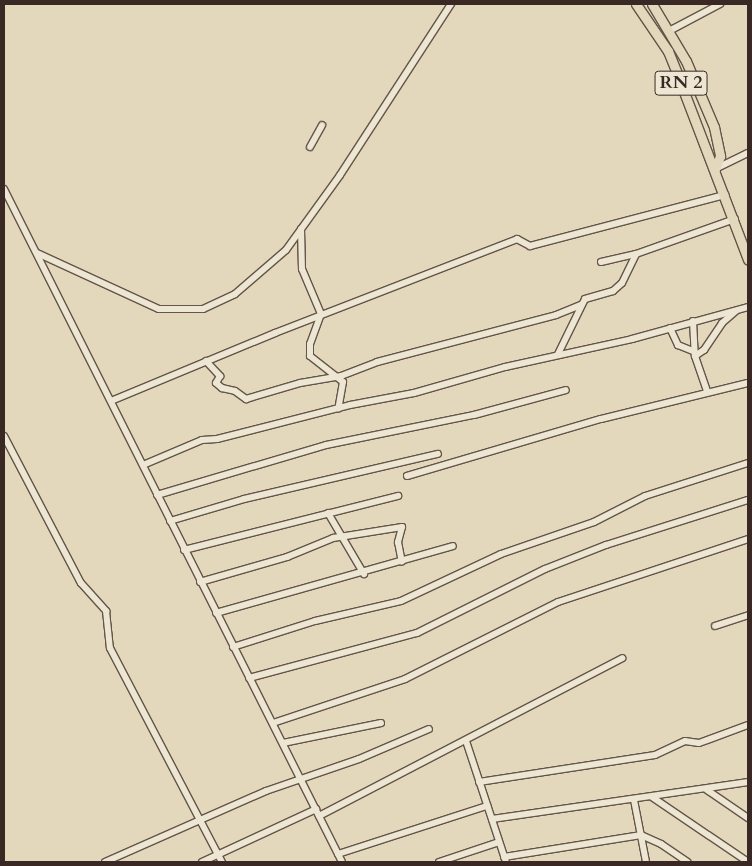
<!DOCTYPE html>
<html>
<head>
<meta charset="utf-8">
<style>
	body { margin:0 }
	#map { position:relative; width:752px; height:866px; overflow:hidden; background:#e4d8bc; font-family:Cardo,serif }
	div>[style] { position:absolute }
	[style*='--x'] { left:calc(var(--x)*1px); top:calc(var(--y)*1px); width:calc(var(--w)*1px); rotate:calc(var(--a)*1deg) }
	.roads { filter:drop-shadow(1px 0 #645449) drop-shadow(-1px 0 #645449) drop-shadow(0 1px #645449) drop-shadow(0 -1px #645449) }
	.minor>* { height:6px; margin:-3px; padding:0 3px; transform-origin:3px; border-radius:3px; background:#ede6d3 }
	.highway>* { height:9px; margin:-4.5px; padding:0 4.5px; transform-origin:4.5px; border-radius:4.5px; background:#e4d8bc }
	span { translate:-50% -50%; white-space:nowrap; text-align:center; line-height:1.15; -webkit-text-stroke:4.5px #ede6d3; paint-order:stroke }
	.shield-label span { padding:1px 4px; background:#ede6d3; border:1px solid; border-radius:4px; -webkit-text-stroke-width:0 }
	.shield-label { font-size:18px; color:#392823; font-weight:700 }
	.frame { position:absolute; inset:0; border:5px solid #392823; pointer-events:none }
</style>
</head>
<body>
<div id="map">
	<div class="roads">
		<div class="minor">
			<div style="--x:669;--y:31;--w:58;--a:-27.9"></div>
			<div style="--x:310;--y:147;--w:25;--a:-61"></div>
			<div style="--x:715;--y:169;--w:37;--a:-26"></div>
			<div style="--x:4;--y:189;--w:753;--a:63.33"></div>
			<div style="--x:301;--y:229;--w:40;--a:88.6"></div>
			<div style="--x:302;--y:269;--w:49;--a:67.1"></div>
			<div style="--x:321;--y:314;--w:32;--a:110"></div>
			<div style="--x:310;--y:344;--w:12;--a:90"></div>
			<div style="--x:310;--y:356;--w:42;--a:38.2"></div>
			<div style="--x:343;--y:382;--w:27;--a:100"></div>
			<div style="--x:37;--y:253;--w:134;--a:24.7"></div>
			<div style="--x:159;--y:309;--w:44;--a:0"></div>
			<div style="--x:203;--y:309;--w:35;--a:-25"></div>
			<div style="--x:235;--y:294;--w:67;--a:-40.8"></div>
			<div style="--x:286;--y:250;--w:92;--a:-54.2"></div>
			<div style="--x:340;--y:175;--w:204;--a:-57"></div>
			<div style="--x:601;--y:262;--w:36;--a:-13"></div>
			<div style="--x:636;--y:254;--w:105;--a:-19.5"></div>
			<div style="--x:693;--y:321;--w:35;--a:87"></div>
			<div style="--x:670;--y:328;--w:19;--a:65"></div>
			<div style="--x:678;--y:345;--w:16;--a:22"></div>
			<div style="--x:558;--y:354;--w:61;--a:-63.9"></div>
			<div style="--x:585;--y:299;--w:29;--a:-16"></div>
			<div style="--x:613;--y:291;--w:12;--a:-42"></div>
			<div style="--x:622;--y:283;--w:32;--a:-64"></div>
			<div style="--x:206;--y:361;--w:21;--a:47"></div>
			<div style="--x:220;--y:376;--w:8;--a:120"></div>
			<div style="--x:216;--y:383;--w:8;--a:40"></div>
			<div style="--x:222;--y:388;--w:13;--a:13"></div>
			<div style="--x:235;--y:391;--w:14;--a:36"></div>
			<div style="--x:246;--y:399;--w:56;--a:-16.5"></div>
			<div style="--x:300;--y:383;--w:42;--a:-9.7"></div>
			<div style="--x:341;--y:376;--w:39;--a:-21"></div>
			<div style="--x:377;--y:362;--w:185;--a:-14.7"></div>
			<div style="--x:556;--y:315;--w:27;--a:-22"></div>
			<div style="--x:707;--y:391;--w:37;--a:-109"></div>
			<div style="--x:695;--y:356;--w:11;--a:-34"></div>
			<div style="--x:704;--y:350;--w:32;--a:-56"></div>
			<div style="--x:722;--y:323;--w:18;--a:-41"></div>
			<div style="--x:111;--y:401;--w:178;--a:-22.5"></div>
			<div style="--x:275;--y:333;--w:260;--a:-21.2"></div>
			<div style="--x:517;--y:239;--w:15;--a:28"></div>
			<div style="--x:530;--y:246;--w:202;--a:-14.7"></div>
			<div style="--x:4;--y:436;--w:166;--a:62.4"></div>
			<div style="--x:81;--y:583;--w:38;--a:48"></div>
			<div style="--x:106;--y:611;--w:37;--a:84"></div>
			<div style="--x:110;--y:648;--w:242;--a:62.4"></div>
			<div style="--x:143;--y:465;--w:64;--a:-23"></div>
			<div style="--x:202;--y:440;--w:15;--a:-4"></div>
			<div style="--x:217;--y:439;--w:137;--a:-14.3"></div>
			<div style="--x:350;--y:405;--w:65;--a:-10.6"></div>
			<div style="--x:414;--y:393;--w:95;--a:-15.9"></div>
			<div style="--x:505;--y:367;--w:130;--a:-12.4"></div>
			<div style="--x:632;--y:339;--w:120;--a:-15.4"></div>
			<div style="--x:407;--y:476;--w:202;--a:-16.4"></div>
			<div style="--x:601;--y:419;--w:151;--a:-13.8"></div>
			<div style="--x:157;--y:495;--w:176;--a:-16.5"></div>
			<div style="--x:326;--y:445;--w:151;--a:-11.5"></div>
			<div style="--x:474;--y:415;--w:95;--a:-15.2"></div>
			<div style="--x:328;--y:513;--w:71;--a:59.5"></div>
			<div style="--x:170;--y:521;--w:77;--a:-16.6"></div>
			<div style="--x:244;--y:499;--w:199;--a:-13.1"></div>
			<div style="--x:184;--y:550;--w:221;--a:-14.2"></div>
			<div style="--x:200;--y:582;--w:91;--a:-16"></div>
			<div style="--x:287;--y:557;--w:50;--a:-22.4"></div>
			<div style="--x:333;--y:538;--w:70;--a:-9.1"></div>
			<div style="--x:402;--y:527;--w:16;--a:105"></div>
			<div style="--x:398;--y:542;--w:20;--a:79"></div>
			<div style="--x:216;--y:613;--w:246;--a:-15.8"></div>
			<div style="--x:715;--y:626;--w:35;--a:-18"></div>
			<div style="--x:233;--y:647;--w:86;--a:-17.6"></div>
			<div style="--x:315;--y:621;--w:88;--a:-13.1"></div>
			<div style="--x:401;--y:601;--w:110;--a:-25.2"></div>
			<div style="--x:501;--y:554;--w:98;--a:-19"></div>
			<div style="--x:594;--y:522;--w:57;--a:-27"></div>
			<div style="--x:645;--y:496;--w:108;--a:-17.8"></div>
			<div style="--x:249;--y:678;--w:174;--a:-15"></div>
			<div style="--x:417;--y:633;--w:143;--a:-26.6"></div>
			<div style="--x:545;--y:569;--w:66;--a:-21.5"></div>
			<div style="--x:606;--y:545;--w:149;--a:-17.6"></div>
			<div style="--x:273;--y:723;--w:139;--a:-18.4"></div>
			<div style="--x:405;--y:679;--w:171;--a:-26.7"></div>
			<div style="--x:558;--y:602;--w:200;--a:-18.3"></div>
			<div style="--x:466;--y:741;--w:127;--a:71.7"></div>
			<div style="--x:283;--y:743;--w:100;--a:-11.5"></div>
			<div style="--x:479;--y:782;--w:178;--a:-8.7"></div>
			<div style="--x:655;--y:755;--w:33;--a:-25"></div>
			<div style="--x:685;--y:741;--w:14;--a:8"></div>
			<div style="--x:699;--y:743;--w:52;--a:-20.2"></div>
			<div style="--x:707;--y:790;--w:50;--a:34.3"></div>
			<div style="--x:652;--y:797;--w:116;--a:34.1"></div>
			<div style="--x:634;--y:800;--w:63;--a:79"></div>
			<div style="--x:319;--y:816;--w:342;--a:-27.5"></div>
			<div style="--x:492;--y:819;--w:259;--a:-8.2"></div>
			<div style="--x:338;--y:854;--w:157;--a:-17.9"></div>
			<div style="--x:504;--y:857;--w:139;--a:-9.1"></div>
			<div style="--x:641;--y:835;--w:22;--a:24"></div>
			<div style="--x:661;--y:844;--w:32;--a:34"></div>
			<div style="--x:105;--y:862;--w:176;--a:-23.8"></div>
			<div style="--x:266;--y:791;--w:98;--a:-19"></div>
			<div style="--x:359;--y:759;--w:76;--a:-23.2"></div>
			<div style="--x:202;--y:862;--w:126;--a:-24.9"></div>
			<div style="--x:439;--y:862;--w:63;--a:-18.4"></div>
		</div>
		<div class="highway">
			<div style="--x:636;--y:4;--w:57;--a:55.8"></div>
			<div style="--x:668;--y:51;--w:22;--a:68"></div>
			<div style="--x:676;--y:71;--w:202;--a:69.1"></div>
			<div style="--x:652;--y:4;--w:66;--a:59.2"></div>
			<div style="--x:686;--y:61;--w:72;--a:67"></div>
			<div style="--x:714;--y:127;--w:30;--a:78"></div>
			<div style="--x:720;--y:156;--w:14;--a:111"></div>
		</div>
	</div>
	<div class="shield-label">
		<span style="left:681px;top:83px">RN 2</span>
	</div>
	<div class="frame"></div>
</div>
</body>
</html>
